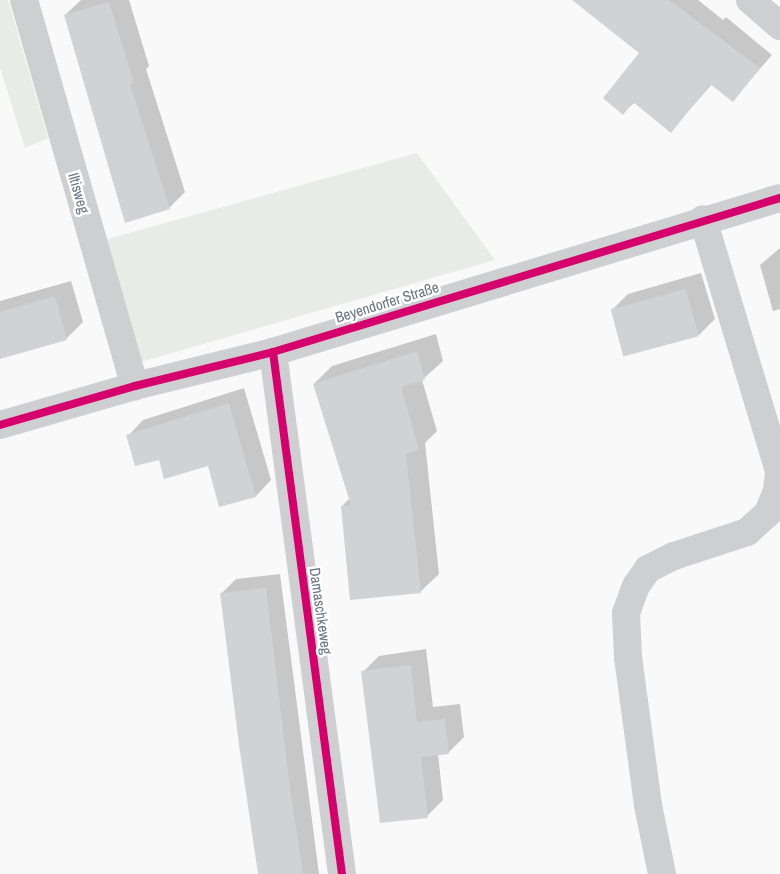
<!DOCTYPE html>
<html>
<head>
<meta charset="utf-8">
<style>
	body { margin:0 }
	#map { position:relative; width:780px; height:874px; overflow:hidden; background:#f9f9f9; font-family:"Archivo Narrow",sans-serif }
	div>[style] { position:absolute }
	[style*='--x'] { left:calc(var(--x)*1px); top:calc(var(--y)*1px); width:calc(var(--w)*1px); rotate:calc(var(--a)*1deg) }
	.green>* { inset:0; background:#e8ebe6 }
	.shadow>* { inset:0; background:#0003 }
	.building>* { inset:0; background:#d0d2d3; transform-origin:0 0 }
	.minor>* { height:28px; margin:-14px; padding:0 14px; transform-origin:14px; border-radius:14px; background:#cecfd0 }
	.cycleway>* { height:8px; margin:-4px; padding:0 4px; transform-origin:4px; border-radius:4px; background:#d6006c }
	span { translate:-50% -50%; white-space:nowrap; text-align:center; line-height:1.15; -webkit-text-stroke:5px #fff; paint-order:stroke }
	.street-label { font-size:15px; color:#657683 }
</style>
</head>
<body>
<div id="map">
	<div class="green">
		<div style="clip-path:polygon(0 0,8px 0,48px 138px,25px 148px,0 67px)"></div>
		<div style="clip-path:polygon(417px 153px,495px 260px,137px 363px,104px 240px)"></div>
	</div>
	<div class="shadow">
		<div style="clip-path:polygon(81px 0,129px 0,149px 66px,146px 69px,185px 192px,169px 208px,65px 15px)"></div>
		<div style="clip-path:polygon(576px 0,698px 0,723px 20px,726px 17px,772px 55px,733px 100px,712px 84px,671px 131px,635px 102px,623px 113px,641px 53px)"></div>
		<div style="clip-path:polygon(780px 248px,780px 309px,773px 311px,760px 265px)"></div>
		<div style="clip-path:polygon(701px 273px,715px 319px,699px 335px,612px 310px,628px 294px)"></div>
		<div style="clip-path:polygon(71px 281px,83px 322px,67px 338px,0 358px,0 301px)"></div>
		<div style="clip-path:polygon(436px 334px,443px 361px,422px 380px,437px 431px,425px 443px,439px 574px,420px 592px,342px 506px,350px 498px,314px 384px,332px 366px)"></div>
		<div style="clip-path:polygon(244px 388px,271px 480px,256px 496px,220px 506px,208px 464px,160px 458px,128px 436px,143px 420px)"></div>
		<div style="clip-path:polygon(280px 574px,319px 874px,259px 874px,221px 594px,236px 579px)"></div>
		<div style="clip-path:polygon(426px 649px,433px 707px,460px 704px,464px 737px,448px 753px,438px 754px,443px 800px,427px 816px,363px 672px,379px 656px)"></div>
	</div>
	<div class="building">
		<div style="clip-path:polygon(572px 0,669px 0,760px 68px,733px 102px,710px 84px,671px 133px,633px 102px,623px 115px,603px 98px,639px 53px)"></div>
		<div style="clip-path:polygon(109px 2px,134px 83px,130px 84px,170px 209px,125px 223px,64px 15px)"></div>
		<div style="left:686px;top:289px;width:49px;height:78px;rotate:75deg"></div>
		<div style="clip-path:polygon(55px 296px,67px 340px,0 359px,0 312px)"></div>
		<div style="clip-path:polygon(417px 351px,425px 380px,401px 387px,419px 450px,406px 454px,421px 593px,350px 600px,341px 506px,351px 505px,313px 384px)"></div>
		<div style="clip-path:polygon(229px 403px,256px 497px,219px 507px,208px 466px,164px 479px,159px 460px,135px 466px,126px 435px)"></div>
		<div style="clip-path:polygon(266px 588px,290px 788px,303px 874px,258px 874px,239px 745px,220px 593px)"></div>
		<div style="clip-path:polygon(411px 665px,417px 722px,445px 719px,449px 754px,421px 757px,428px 818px,380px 823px,361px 671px)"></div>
	</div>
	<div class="minor">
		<div style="--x:24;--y:0;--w:402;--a:74"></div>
		<div style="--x:750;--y:0;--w:40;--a:41"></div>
		<div style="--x:273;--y:352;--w:527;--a:82.47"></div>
		<div style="--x:0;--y:425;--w:141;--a:-16.1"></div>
		<div style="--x:135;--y:386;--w:142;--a:-13.8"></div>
		<div style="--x:273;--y:352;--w:530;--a:-16.9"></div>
		<div style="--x:662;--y:874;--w:70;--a:-101.5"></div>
		<div style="--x:648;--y:805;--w:149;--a:-97.7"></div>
		<div style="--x:628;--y:657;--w:44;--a:-92.6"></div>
		<div style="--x:626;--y:613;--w:29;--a:-70"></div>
		<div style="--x:636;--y:586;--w:21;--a:-55"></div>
		<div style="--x:648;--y:569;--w:29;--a:-27"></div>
		<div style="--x:674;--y:556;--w:77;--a:-18.2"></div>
		<div style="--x:747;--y:532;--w:28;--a:-42"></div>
		<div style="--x:768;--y:513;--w:24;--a:-68"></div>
		<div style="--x:777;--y:491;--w:20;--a:-84"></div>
		<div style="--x:779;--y:471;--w:263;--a:-106.8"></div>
	</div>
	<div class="cycleway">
		<div style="--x:273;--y:352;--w:527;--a:82.47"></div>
		<div style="--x:0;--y:425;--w:141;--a:-16.1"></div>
		<div style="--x:135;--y:386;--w:142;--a:-13.8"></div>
		<div style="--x:273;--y:352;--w:530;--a:-16.9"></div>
	</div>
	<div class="street-label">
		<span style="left:79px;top:193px;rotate:74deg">Iltisweg</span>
		<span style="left:387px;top:302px;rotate:-17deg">Beyendorfer Straße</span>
		<span style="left:321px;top:611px;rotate:82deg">Damaschkeweg</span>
	</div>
</div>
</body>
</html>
